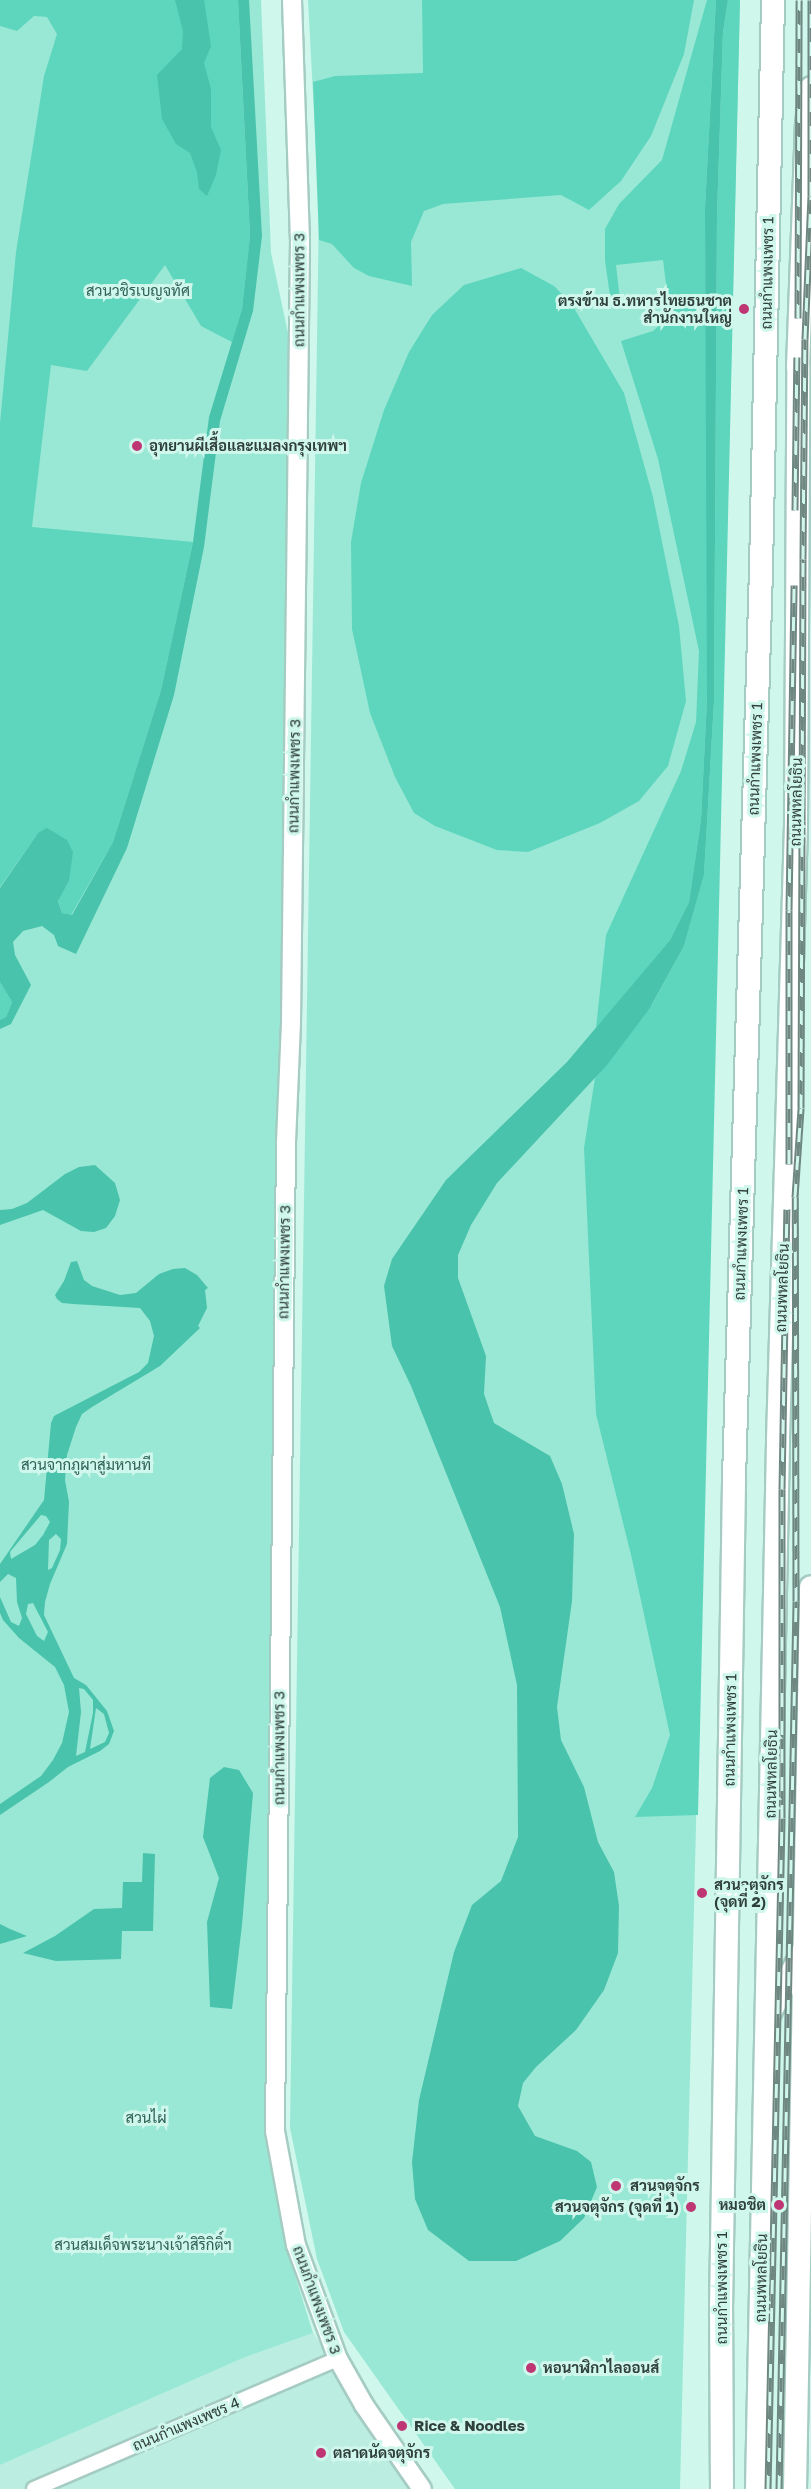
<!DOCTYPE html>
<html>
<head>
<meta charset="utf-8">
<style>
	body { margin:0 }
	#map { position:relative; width:811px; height:2489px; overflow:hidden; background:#cff7ec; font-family:"Golos Text",Sarabun,sans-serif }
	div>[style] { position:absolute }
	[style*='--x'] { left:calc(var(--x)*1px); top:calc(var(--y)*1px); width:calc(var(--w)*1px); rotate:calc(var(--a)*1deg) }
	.built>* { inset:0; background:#bbede0 }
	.green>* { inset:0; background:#99e8d5 }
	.forest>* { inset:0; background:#5ed6bd }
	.water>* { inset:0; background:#49c3ab }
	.roads { filter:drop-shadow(2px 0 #a5ccc2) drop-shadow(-2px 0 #a5ccc2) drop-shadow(0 2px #a5ccc2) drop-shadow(0 -2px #a5ccc2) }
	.minor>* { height:14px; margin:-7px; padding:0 7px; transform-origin:7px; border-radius:7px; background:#fff }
	.tertiary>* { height:18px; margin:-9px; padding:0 9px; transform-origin:9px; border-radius:9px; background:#fff }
	.primary>* { height:22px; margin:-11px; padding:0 11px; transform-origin:11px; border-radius:11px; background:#fff }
	.rail>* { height:7px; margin-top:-3.5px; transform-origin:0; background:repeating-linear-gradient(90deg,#cff7ec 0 14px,#6e8781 0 28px); box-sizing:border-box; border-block:2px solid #6e8781 }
	.dots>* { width:16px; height:16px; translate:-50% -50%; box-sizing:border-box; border:3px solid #cff7ec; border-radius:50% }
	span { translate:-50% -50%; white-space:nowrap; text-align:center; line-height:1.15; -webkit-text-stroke:6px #cff7ec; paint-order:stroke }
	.street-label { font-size:15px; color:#2f3f3b }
	.park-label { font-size:15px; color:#2f6156 }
	.poi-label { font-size:15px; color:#2f3f3b; font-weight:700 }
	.right { translate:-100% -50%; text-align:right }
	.left { translate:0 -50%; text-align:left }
</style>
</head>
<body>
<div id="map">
	<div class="built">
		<div style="clip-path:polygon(313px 2333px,420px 2489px,0 2489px,0 2465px,243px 2358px)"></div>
	</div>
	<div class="green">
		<div style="clip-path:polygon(0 0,261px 0,271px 253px,288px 333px,283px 1144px,265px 2127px,292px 2266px,313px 2333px,243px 2358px,0 2465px)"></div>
		<div style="clip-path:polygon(308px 0,740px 0,680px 2489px,455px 2489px,344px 2332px,317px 2259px,290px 2128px,319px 207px)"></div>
	</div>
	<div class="forest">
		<div style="clip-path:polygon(0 0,238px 0,250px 237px,242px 309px,232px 342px,201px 326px,165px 265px,87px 371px,51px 365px,32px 527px,193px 542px,161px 690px,113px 842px,71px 915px,62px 913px,58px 900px,69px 881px,38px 833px,0 887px,0 423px,16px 252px,44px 76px,57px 34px,47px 17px,34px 16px,17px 31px,0 26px)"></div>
		<div style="clip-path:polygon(422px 0,694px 0,684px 54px,651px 136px,621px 181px,589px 210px,561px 195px,443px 204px,424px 211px,411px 242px,412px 286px,369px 276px,354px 268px,332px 244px,319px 240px,313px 82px,335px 76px,423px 73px)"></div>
		<div style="clip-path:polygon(707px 0,716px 0,705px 208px,708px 576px,707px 700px,701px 820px,689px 902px,670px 940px,596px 1028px,606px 935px,681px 771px,696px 722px,699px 651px,658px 459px,621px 341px,653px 331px,670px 316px,663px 260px,616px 265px,621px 308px,611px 303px,605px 261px,605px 229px,619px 204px,662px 160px)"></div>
		<div style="clip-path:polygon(728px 0,740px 0,698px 1815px,635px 1817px,652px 1788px,670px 1735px,632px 1559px,596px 1414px,584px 1148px,595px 1078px,652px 1005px,684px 946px,704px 875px,714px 701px,717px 214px,723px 32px)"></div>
		<div style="clip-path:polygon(521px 268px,554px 286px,571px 303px,624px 393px,653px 497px,679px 626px,686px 701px,668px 766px,639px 801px,600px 823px,528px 852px,497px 850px,435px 826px,414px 813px,395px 777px,370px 713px,352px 629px,351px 542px,361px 483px,384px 410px,409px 352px,432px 315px,464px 285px)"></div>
		<div style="clip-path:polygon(0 982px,12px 1002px,6px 1017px,0 1020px)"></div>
	</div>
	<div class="water">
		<div style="clip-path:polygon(175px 0,204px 0,211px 46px,204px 63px,211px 89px,211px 127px,221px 150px,216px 175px,207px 196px,199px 189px,197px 172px,190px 153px,176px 144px,162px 119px,157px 75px,182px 49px,183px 31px)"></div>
		<div style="clip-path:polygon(238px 0,249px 0,262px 236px,253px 311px,220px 421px,204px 547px,174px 695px,127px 848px,76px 954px,58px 946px,54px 935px,42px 926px,23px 931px,13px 942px,15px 955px,31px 985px,11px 1024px,0 1029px,0 1020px,6px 1017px,12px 1002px,0 982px,0 888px,38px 833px,47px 828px,67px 840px,73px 852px,69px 881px,58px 901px,62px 913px,72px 915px,113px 842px,161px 690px,193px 542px,209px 417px,242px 309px,250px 236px)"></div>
		<div style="clip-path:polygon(716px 0,728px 0,723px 32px,717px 214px,714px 701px,704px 875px,684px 946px,650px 1008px,607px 1065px,497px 1183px,471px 1225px,458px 1255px,458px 1278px,486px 1356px,484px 1394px,494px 1423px,550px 1456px,562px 1484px,574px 1534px,572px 1601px,557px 1707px,561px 1740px,584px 1787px,598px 1842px,614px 1872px,619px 1906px,618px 1953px,604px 1990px,576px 2030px,536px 2067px,523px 2083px,518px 2106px,535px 2136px,577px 2151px,591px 2162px,597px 2187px,584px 2218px,560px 2241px,516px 2261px,469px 2261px,428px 2230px,415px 2199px,412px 2162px,419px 2100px,454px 1952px,472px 1905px,501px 1881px,518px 1837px,517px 1685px,500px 1607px,411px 1386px,392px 1346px,384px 1286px,392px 1259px,446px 1180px,567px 1062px,670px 940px,689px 902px,701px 820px,707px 700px,705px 208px)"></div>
		<div style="clip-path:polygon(95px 1165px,115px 1183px,120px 1200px,115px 1216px,106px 1228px,94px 1232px,81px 1231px,43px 1210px,0 1225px,0 1210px,12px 1209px,27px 1203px,65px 1174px,79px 1167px)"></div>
		<div style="clip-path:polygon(evenodd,77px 1261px,84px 1280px,92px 1286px,120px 1295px,136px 1293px,159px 1274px,173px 1269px,185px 1268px,197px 1275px,208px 1288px,205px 1290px,207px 1308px,198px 1326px,200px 1328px,160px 1366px,92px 1407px,82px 1414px,76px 1427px,67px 1455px,65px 1480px,69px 1502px,67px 1544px,50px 1584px,45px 1602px,44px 1615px,74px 1678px,86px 1685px,107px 1711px,114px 1731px,109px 1744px,100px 1751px,68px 1767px,49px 1782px,0 1815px,0 1804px,41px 1776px,53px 1760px,62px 1743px,69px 1712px,64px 1685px,55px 1667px,19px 1638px,3px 1620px,0 1613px,0 1597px,11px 1622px,19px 1626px,22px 1618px,17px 1602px,16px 1578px,8px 1574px,0 1582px,0 1564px,44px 1500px,51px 1423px,54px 1416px,139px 1372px,148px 1363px,154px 1336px,150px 1321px,140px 1308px,74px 1304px,62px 1303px,57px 1299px,55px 1295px,64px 1281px,71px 1262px,77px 1261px,41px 1515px,46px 1516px,50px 1522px,43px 1535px,35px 1545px,11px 1559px,10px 1552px,14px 1547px,41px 1515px,77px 1261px,56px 1534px,61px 1539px,60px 1550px,52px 1568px,48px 1570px,49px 1540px,56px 1534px,77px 1261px,33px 1603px,48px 1632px,44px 1641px,37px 1636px,26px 1614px,28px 1604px,33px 1603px,77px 1261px,79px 1688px,84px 1689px,93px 1700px,93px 1713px,85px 1752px,76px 1756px,81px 1712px,79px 1688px,77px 1261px,96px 1708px,104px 1714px,109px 1733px,105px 1742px,90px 1749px,96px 1708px)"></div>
		<div style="clip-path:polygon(224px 1767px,239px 1770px,253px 1793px,242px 1925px,232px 2009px,210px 2007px,207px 1922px,219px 1878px,203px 1837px,210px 1778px)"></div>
		<div style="clip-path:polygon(143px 1853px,155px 1854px,153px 1931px,122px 1931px,121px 1959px,56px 1961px,23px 1953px,55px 1936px,94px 1909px,122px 1908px,123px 1882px,142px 1882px)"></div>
		<div style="clip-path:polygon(0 1924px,10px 1929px,27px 1936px,0 1944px)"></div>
	</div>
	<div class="roads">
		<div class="minor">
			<div style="--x:34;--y:2489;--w:331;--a:-23.2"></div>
		</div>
		<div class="tertiary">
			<div style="--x:292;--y:0;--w:241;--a:88.1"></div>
			<div style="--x:300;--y:241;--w:782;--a:90.66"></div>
			<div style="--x:291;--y:1023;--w:121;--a:92.4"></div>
			<div style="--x:286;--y:1144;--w:987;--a:90.64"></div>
			<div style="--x:275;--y:2131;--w:116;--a:79.6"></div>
			<div style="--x:296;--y:2245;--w:121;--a:69.8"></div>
			<div style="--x:338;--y:2359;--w:53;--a:60.5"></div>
			<div style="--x:364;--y:2405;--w:102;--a:55.4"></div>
		</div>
		<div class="primary">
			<div style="--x:768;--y:2016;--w:75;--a:-61.4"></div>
			<div style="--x:722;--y:2489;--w:179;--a:-90.3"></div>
			<div style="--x:721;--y:2310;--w:831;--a:-89.1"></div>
			<div style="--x:734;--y:1479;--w:910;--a:-88.3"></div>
			<div style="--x:761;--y:569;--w:569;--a:-88.79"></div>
			<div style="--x:757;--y:2489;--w:1050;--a:-88.85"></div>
			<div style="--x:778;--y:1439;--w:614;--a:-88.32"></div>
			<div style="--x:796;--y:825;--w:458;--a:-89.7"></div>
			<div style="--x:798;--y:367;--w:242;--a:-87.9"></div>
			<div style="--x:807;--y:125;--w:37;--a:-84"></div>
			<div style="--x:795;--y:2489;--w:902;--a:-88.98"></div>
		</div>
	</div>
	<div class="rail">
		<div style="--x:798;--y:318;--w:318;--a:-89.8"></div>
		<div style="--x:795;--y:510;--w:153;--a:-89.3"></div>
		<div style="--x:789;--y:1164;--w:254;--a:-90"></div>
		<div style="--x:789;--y:910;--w:325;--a:-89.1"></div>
		<div style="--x:768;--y:2489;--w:671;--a:-88.8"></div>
		<div style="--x:782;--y:1818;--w:329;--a:-90"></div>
		<div style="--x:782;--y:1489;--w:280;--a:-89"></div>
		<div style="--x:779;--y:2489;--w:888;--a:-88.9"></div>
		<div style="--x:796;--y:1601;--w:404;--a:-90.1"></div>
		<div style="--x:795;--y:1197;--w:89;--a:-86.1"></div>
		<div style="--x:801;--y:1108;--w:549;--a:-89.79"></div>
		<div style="--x:803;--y:559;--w:220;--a:-89.5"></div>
		<div style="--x:805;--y:339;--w:143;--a:-87.6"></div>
		<div style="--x:811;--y:196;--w:196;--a:-90"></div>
	</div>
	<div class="dots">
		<div style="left:744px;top:309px;background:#be3673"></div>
		<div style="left:137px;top:446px;background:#be3673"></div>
		<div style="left:702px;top:1893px;background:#be3673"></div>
		<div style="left:616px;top:2186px;background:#be3673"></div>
		<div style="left:779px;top:2205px;background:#be3673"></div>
		<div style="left:691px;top:2207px;background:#be3673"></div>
		<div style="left:531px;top:2368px;background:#be3673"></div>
		<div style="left:402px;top:2426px;background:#be3673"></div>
		<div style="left:321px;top:2453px;background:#be3673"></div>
	</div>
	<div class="street-label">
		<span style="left:767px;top:273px;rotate:-89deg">ถนนกำแพงเพชร 1</span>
		<span style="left:299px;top:290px;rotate:-90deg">ถนนกำแพงเพชร 3</span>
		<span style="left:755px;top:759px;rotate:-88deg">ถนนกำแพงเพชร 1</span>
		<span style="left:294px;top:776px;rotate:-89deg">ถนนกำแพงเพชร 3</span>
		<span style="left:796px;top:802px;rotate:-89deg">ถนนพหลโยธิน</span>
		<span style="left:741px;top:1244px;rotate:-88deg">ถนนกำแพงเพชร 1</span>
		<span style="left:284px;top:1262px;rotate:-89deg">ถนนกำแพงเพชร 3</span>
		<span style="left:782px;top:1288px;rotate:-88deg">ถนนพหลโยธิน</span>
		<span style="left:730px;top:1730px;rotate:-89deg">ถนนกำแพงเพชร 1</span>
		<span style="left:279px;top:1748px;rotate:-90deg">ถนนกำแพงเพชร 3</span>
		<span style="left:771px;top:1774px;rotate:-89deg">ถนนพหลโยธิน</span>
		<span style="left:761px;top:2278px;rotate:-89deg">ถนนพหลโยธิน</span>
		<span style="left:722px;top:2288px;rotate:-90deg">ถนนกำแพงเพชร 1</span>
		<span style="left:317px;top:2300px;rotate:70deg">ถนนกำแพงเพชร 3</span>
		<span style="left:186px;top:2424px;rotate:-23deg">ถนนกำแพงเพชร 4</span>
	</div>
	<div class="park-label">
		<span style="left:138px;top:291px">สวนวชิรเบญจทัศ</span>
		<span style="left:86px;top:1465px">สวนจากภูผาสู่มหานที</span>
		<span style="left:146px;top:2118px">สวนไผ่</span>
		<span style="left:143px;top:2245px">สวนสมเด็จพระนางเจ้าสิริกิติ์ฯ</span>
	</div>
	<div class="poi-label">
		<span class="right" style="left:732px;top:309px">ตรงข้าม ธ.ทหารไทยธนชาต<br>สำนักงานใหญ่</span>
		<span class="left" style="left:149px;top:446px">อุทยานผีเสื้อและแมลงกรุงเทพฯ</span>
		<span class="left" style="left:714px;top:1893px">สวนจตุจักร<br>(จุดที่ 2)</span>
		<span class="left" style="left:630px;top:2186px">สวนจตุจักร</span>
		<span class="right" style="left:766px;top:2205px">หมอชิต</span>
		<span class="right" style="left:679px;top:2207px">สวนจตุจักร (จุดที่ 1)</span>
		<span class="left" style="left:543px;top:2368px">หอนาฬิกาไลออนส์</span>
		<span class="left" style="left:414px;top:2426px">Rice &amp; Noodles</span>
		<span class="left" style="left:333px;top:2453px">ตลาดนัดจตุจักร</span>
	</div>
</div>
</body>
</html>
